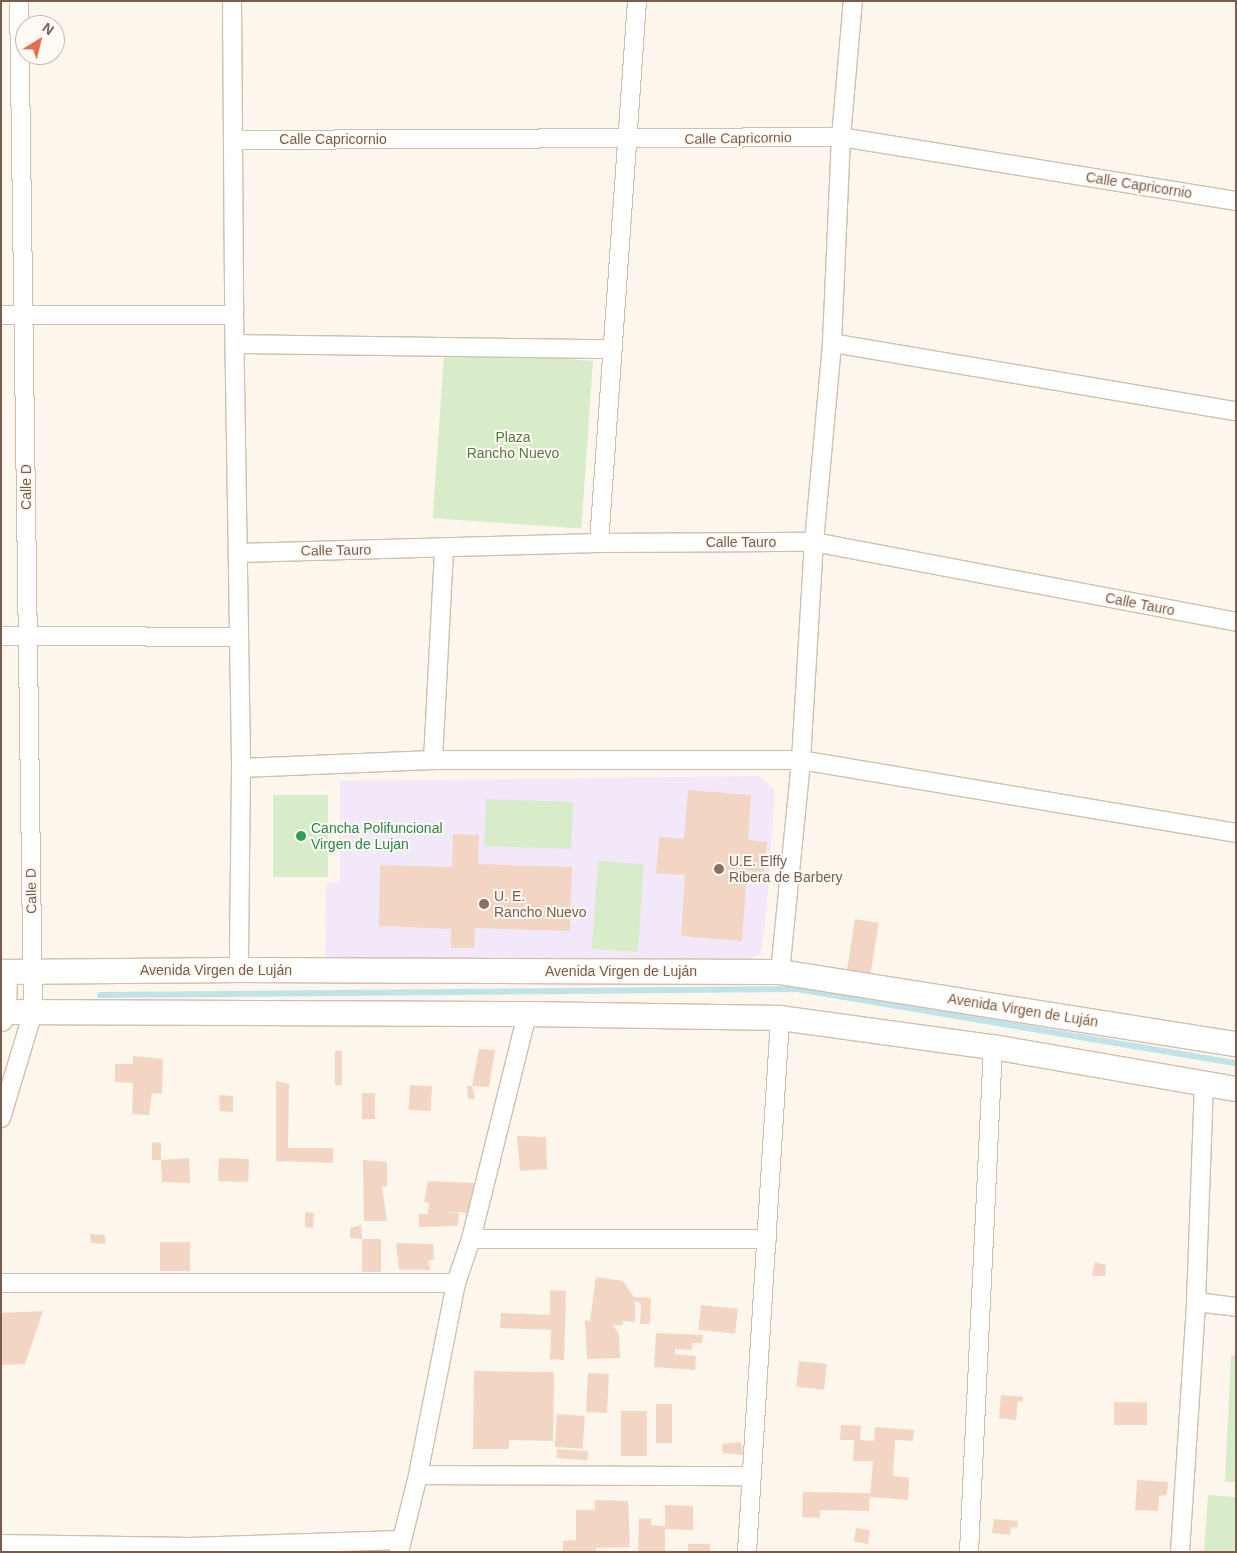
<!DOCTYPE html>
<html>
<head>
<meta charset="utf-8">
<style>
	body { margin:0 }
	#map { position:relative; width:1237px; height:1553px; overflow:hidden; background:#fdf6ec; font-family:Arial,sans-serif }
	div>[style] { position:absolute }
	[style*='--x'] { left:calc(var(--x)*1px); top:calc(var(--y)*1px); width:calc(var(--w)*1px); rotate:calc(var(--a)*1deg) }
	.education>* { inset:0; background:#f3e8fa }
	.green>* { inset:0; background:#d8ecc9; transform-origin:0 0 }
	.stream>* { height:5.5px; margin:-2.75px; padding:0 2.75px; transform-origin:2.75px; border-radius:2.75px; background:#bfe3e8 }
	.building>* { inset:0; background:#f3d5c3; transform-origin:0 0 }
	.roads { filter:drop-shadow(1px 0 #d1beb0) drop-shadow(-1px 0 #d1beb0) drop-shadow(0 1px #d1beb0) drop-shadow(0 -1px #d1beb0) }
	.street>* { height:18px; margin:-9px; padding:0 9px; transform-origin:9px; border-radius:9px; background:#fff }
	.secondary>* { height:24px; margin:-12px; padding:0 12px; transform-origin:12px; border-radius:12px; background:#fff }
	.dots>* { width:14px; height:14px; translate:-50% -50%; box-sizing:border-box; border:2px solid #fffaf3; border-radius:50% }
	span { translate:-50% -50%; white-space:nowrap; text-align:center; line-height:1.15; -webkit-text-stroke:4px #fffaf3; paint-order:stroke }
	.street-label { font-size:14px; color:#7a5c4d }
	.park-label { font-size:14px; color:#537a41 }
	.leisure-label { font-size:14px; color:#27864d }
	.left { translate:0 -50%; text-align:left }
	.education-label { font-size:14px; color:#785e54 }
	.frame { position:absolute; inset:0; border:2px solid #7a5c4d; pointer-events:none }
	.north { position:absolute; left:15px; top:15px; width:50px; height:50px; box-sizing:border-box; background:#fffaf3; border:1px solid #cabbb1; border-radius:50%; rotate:36deg; font-size:14px; font-weight:700; line-height:20px; text-align:center; color:#7a5c4d }
	.north::after { content:''; display:block; margin:auto; width:18px; height:22px; background:#e76f51; clip-path:polygon(50% 0,100% 100%,50% 72%,0 100%) }
</style>
</head>
<body>
<div id="map">
	<div class="education">
		<div style="clip-path:polygon(759px 776px,775px 790px,767px 906px,761px 953px,749px 960px,730px 963px,325px 959px,326px 883px,340px 882px,340px 781px)"></div>
	</div>
	<div class="green">
		<div style="left:593px;top:361px;width:168px;height:149px;rotate:94deg"></div>
		<div style="left:273px;top:795px;width:55px;height:82px"></div>
		<div style="left:486px;top:799px;width:87px;height:47px;rotate:2deg"></div>
		<div style="left:598px;top:861px;width:46px;height:88px;rotate:4deg"></div>
		<div style="clip-path:polygon(1231px 1355px,1236px 1356px,1236px 1482px,1225px 1482px)"></div>
		<div style="clip-path:polygon(1208px 1495px,1236px 1497px,1236px 1552px,1204px 1552px)"></div>
	</div>
	<div class="stream">
		<div style="--x:100;--y:995;--w:697;--a:-0.49"></div>
		<div style="--x:797;--y:989;--w:445;--a:9.6"></div>
	</div>
	<div class="building">
		<div style="clip-path:polygon(688px 790px,751px 795px,748px 840px,767px 842px,764px 872px,747px 871px,742px 941px,681px 936px,685px 875px,656px 873px,659px 837px,684px 839px)"></div>
		<div style="clip-path:polygon(453px 834px,479px 835px,478px 864px,572px 867px,570px 931px,475px 928px,474px 948px,451px 948px,451px 929px,379px 926px,380px 865px,452px 867px)"></div>
		<div style="left:855px;top:919px;width:24px;height:56px;rotate:9deg"></div>
		<div style="clip-path:polygon(479px 1049px,495px 1050px,489px 1087px,472px 1086px)"></div>
		<div style="left:335px;top:1051px;width:7px;height:34px"></div>
		<div style="clip-path:polygon(133px 1056px,163px 1059px,162px 1094px,152px 1093px,149px 1115px,132px 1114px,133px 1083px,115px 1082px,115px 1064px,133px 1064px)"></div>
		<div style="clip-path:polygon(276px 1081px,289px 1084px,288px 1148px,333px 1148px,333px 1163px,276px 1161px)"></div>
		<div style="left:410px;top:1085px;width:22px;height:25px;rotate:3deg"></div>
		<div style="clip-path:polygon(467px 1086px,472px 1086px,475px 1099px,468px 1099px)"></div>
		<div style="left:362px;top:1093px;width:13px;height:26px"></div>
		<div style="clip-path:polygon(219px 1095px,233px 1096px,233px 1112px,220px 1111px)"></div>
		<div style="clip-path:polygon(517px 1136px,546px 1137px,547px 1169px,520px 1171px)"></div>
		<div style="clip-path:polygon(152px 1142px,161px 1143px,161px 1160px,189px 1158px,190px 1183px,162px 1182px,161px 1160px,152px 1160px)"></div>
		<div style="left:219px;top:1158px;width:30px;height:23px;rotate:2deg"></div>
		<div style="clip-path:polygon(363px 1160px,387px 1162px,387px 1187px,382px 1186px,387px 1221px,364px 1221px)"></div>
		<div style="clip-path:polygon(428px 1181px,474px 1183px,469px 1214px,461px 1212px,442px 1213px,459px 1213px,458px 1226px,419px 1227px,419px 1214px,428px 1214px,429px 1203px,424px 1202px)"></div>
		<div style="clip-path:polygon(305px 1212px,314px 1213px,313px 1228px,305px 1227px)"></div>
		<div style="clip-path:polygon(361px 1225px,362px 1239px,350px 1238px,350px 1228px)"></div>
		<div style="clip-path:polygon(90px 1234px,105px 1235px,105px 1244px,91px 1243px)"></div>
		<div style="left:362px;top:1239px;width:19px;height:33px"></div>
		<div style="left:160px;top:1242px;width:30px;height:29px"></div>
		<div style="clip-path:polygon(396px 1243px,433px 1244px,434px 1259px,428px 1261px,430px 1270px,399px 1270px)"></div>
		<div style="clip-path:polygon(1095px 1262px,1106px 1265px,1105px 1276px,1092px 1276px)"></div>
		<div style="clip-path:polygon(596px 1277px,623px 1281px,634px 1297px,651px 1298px,650px 1324px,640px 1324px,641px 1304px,635px 1301px,635px 1322px,623px 1321px,623px 1325px,613px 1325px,619px 1334px,620px 1358px,587px 1359px,585px 1320px,592px 1322px,590px 1320px)"></div>
		<div style="clip-path:polygon(550px 1290px,566px 1291px,564px 1360px,550px 1359px,551px 1330px,500px 1328px,501px 1313px,550px 1315px)"></div>
		<div style="left:701px;top:1305px;width:37px;height:25px;rotate:6deg"></div>
		<div style="clip-path:polygon(43px 1311px,25px 1364px,1px 1365px,1px 1313px)"></div>
		<div style="clip-path:polygon(656px 1333px,703px 1335px,702px 1343px,692px 1343px,692px 1350px,675px 1349px,675px 1354px,696px 1356px,695px 1370px,654px 1367px)"></div>
		<div style="left:799px;top:1361px;width:28px;height:26px;rotate:6deg"></div>
		<div style="clip-path:polygon(474px 1371px,554px 1372px,553px 1441px,509px 1440px,509px 1449px,473px 1449px)"></div>
		<div style="left:588px;top:1373px;width:21px;height:39px;rotate:3deg"></div>
		<div style="clip-path:polygon(1001px 1395px,1023px 1397px,1023px 1402px,1018px 1401px,1016px 1420px,999px 1418px)"></div>
		<div style="left:1114px;top:1402px;width:33px;height:23px"></div>
		<div style="left:656px;top:1404px;width:16px;height:39px"></div>
		<div style="left:621px;top:1411px;width:26px;height:45px"></div>
		<div style="left:557px;top:1414px;width:28px;height:33px;rotate:4deg"></div>
		<div style="clip-path:polygon(841px 1425px,861px 1426px,860px 1440px,874px 1441px,875px 1427px,914px 1430px,913px 1441px,895px 1440px,893px 1476px,909px 1478px,908px 1500px,870px 1497px,873px 1461px,853px 1461px,854px 1440px,840px 1440px)"></div>
		<div style="clip-path:polygon(741px 1442px,743px 1455px,723px 1453px,722px 1444px)"></div>
		<div style="left:557px;top:1449px;width:31px;height:9px;rotate:4deg"></div>
		<div style="clip-path:polygon(1137px 1480px,1168px 1482px,1167px 1495px,1159px 1496px,1158px 1511px,1135px 1510px)"></div>
		<div style="clip-path:polygon(803px 1492px,870px 1493px,869px 1511px,820px 1510px,820px 1518px,802px 1517px)"></div>
		<div style="clip-path:polygon(595px 1500px,628px 1501px,630px 1547px,596px 1548px,596px 1552px,563px 1552px,563px 1541px,576px 1540px,576px 1510px,595px 1510px)"></div>
		<div style="clip-path:polygon(665px 1505px,693px 1506px,693px 1530px,665px 1529px,665px 1552px,638px 1552px,639px 1518px,651px 1519px,651px 1525px,665px 1526px)"></div>
		<div style="clip-path:polygon(994px 1519px,1018px 1521px,1017px 1528px,1011px 1527px,1010px 1535px,992px 1533px)"></div>
		<div style="left:856px;top:1528px;width:14px;height:14px;rotate:8deg"></div>
		<div style="left:710px;top:1544px;width:8px;height:22px;rotate:90deg"></div>
	</div>
	<div class="roads">
		<div class="street">
			<div style="--x:232;--y:1;--w:314;--a:89.6"></div>
			<div style="--x:234;--y:315;--w:453;--a:89.1"></div>
			<div style="--x:241;--y:768;--w:202;--a:90.6"></div>
			<div style="--x:235;--y:140;--w:606;--a:-0.28"></div>
			<div style="--x:841;--y:137;--w:400;--a:9.2"></div>
			<div style="--x:1;--y:315;--w:233;--a:0"></div>
			<div style="--x:832;--y:343;--w:410;--a:9.6"></div>
			<div style="--x:235;--y:344;--w:376;--a:0.8"></div>
			<div style="--x:599;--y:543;--w:543;--a:-85.99"></div>
			<div style="--x:239;--y:553;--w:360;--a:-1.6"></div>
			<div style="--x:599;--y:543;--w:215;--a:-0.3"></div>
			<div style="--x:814;--y:542;--w:430;--a:10.7"></div>
			<div style="--x:1;--y:636;--w:238;--a:0.2"></div>
			<div style="--x:433;--y:760;--w:213;--a:-87"></div>
			<div style="--x:241;--y:768;--w:192;--a:-2.4"></div>
			<div style="--x:433;--y:760;--w:368;--a:0"></div>
			<div style="--x:801;--y:760;--w:441;--a:9.5"></div>
			<div style="--x:780;--y:972;--w:213;--a:-84.3"></div>
			<div style="--x:801;--y:760;--w:218;--a:-86.6"></div>
			<div style="--x:814;--y:542;--w:200;--a:-84.8"></div>
			<div style="--x:832;--y:343;--w:206;--a:-87.5"></div>
			<div style="--x:841;--y:137;--w:137;--a:-85"></div>
			<div style="--x:1;--y:1118;--w:111;--a:-73.2"></div>
			<div style="--x:33;--y:1012;--w:1011;--a:-90.79"></div>
			<div style="--x:471;--y:1239;--w:296;--a:0"></div>
			<div style="--x:1;--y:1283;--w:455;--a:0"></div>
			<div style="--x:1196;--y:1302;--w:40;--a:7.1"></div>
			<div style="--x:418;--y:1475;--w:334;--a:0.2"></div>
			<div style="--x:1;--y:1544;--w:188;--a:0.9"></div>
			<div style="--x:189;--y:1547;--w:212;--a:-1.9"></div>
			<div style="--x:399;--y:1552;--w:79;--a:-76.1"></div>
			<div style="--x:418;--y:1475;--w:196;--a:-78.8"></div>
			<div style="--x:456;--y:1283;--w:46;--a:-71.2"></div>
			<div style="--x:471;--y:1239;--w:232;--a:-76"></div>
			<div style="--x:747;--y:1552;--w:535;--a:-86.46"></div>
			<div style="--x:969;--y:1552;--w:506;--a:-87.28"></div>
			<div style="--x:1180;--y:1552;--w:251;--a:-86.3"></div>
			<div style="--x:1196;--y:1302;--w:217;--a:-87.9"></div>
		</div>
		<div class="secondary">
			<div style="--x:1;--y:972;--w:238;--a:-0.5"></div>
			<div style="--x:239;--y:970;--w:541;--a:0.21"></div>
			<div style="--x:780;--y:972;--w:462;--a:9"></div>
			<div style="--x:1;--y:1012;--w:526;--a:0.22"></div>
			<div style="--x:527;--y:1014;--w:253;--a:0.9"></div>
			<div style="--x:780;--y:1018;--w:215;--a:7.8"></div>
			<div style="--x:993;--y:1047;--w:247;--a:9.8"></div>
			<div style="--x:1;--y:1019;--w:8;--a:-67"></div>
			<div style="--x:4;--y:1012;--w:40;--a:-88.6"></div>
		</div>
	</div>
	<div class="dots">
		<div style="left:301px;top:836px;background:#2e9e5b"></div>
		<div style="left:719px;top:869px;background:#8d6e63"></div>
		<div style="left:484px;top:904px;background:#8d6e63"></div>
	</div>
	<div class="street-label">
		<span style="left:738px;top:138px;rotate:-1deg">Calle Capricornio</span>
		<span style="left:333px;top:139px">Calle Capricornio</span>
		<span style="left:1139px;top:185px;rotate:9deg">Calle Capricornio</span>
		<span style="left:26px;top:487px;rotate:-90deg">Calle D</span>
		<span style="left:741px;top:542px">Calle Tauro</span>
		<span style="left:336px;top:550px;rotate:-1deg">Calle Tauro</span>
		<span style="left:1140px;top:604px;rotate:11deg">Calle Tauro</span>
		<span style="left:31px;top:891px;rotate:-91deg">Calle D</span>
		<span style="left:216px;top:970px">Avenida Virgen de Luján</span>
		<span style="left:621px;top:971px">Avenida Virgen de Luján</span>
		<span style="left:1023px;top:1010px;rotate:9deg">Avenida Virgen de Luján</span>
	</div>
	<div class="park-label">
		<span style="left:513px;top:445px">Plaza<br>Rancho Nuevo</span>
	</div>
	<div class="leisure-label">
		<span class="left" style="left:311px;top:836px">Cancha Polifuncional<br>Virgen de Lujan</span>
	</div>
	<div class="education-label">
		<span class="left" style="left:729px;top:869px">U.E. Elffy<br>Ribera de Barbery</span>
		<span class="left" style="left:494px;top:904px">U. E.<br>Rancho Nuevo</span>
	</div>
	<div class="frame"></div>
	<div class="north">N</div>
</div>
</body>
</html>
